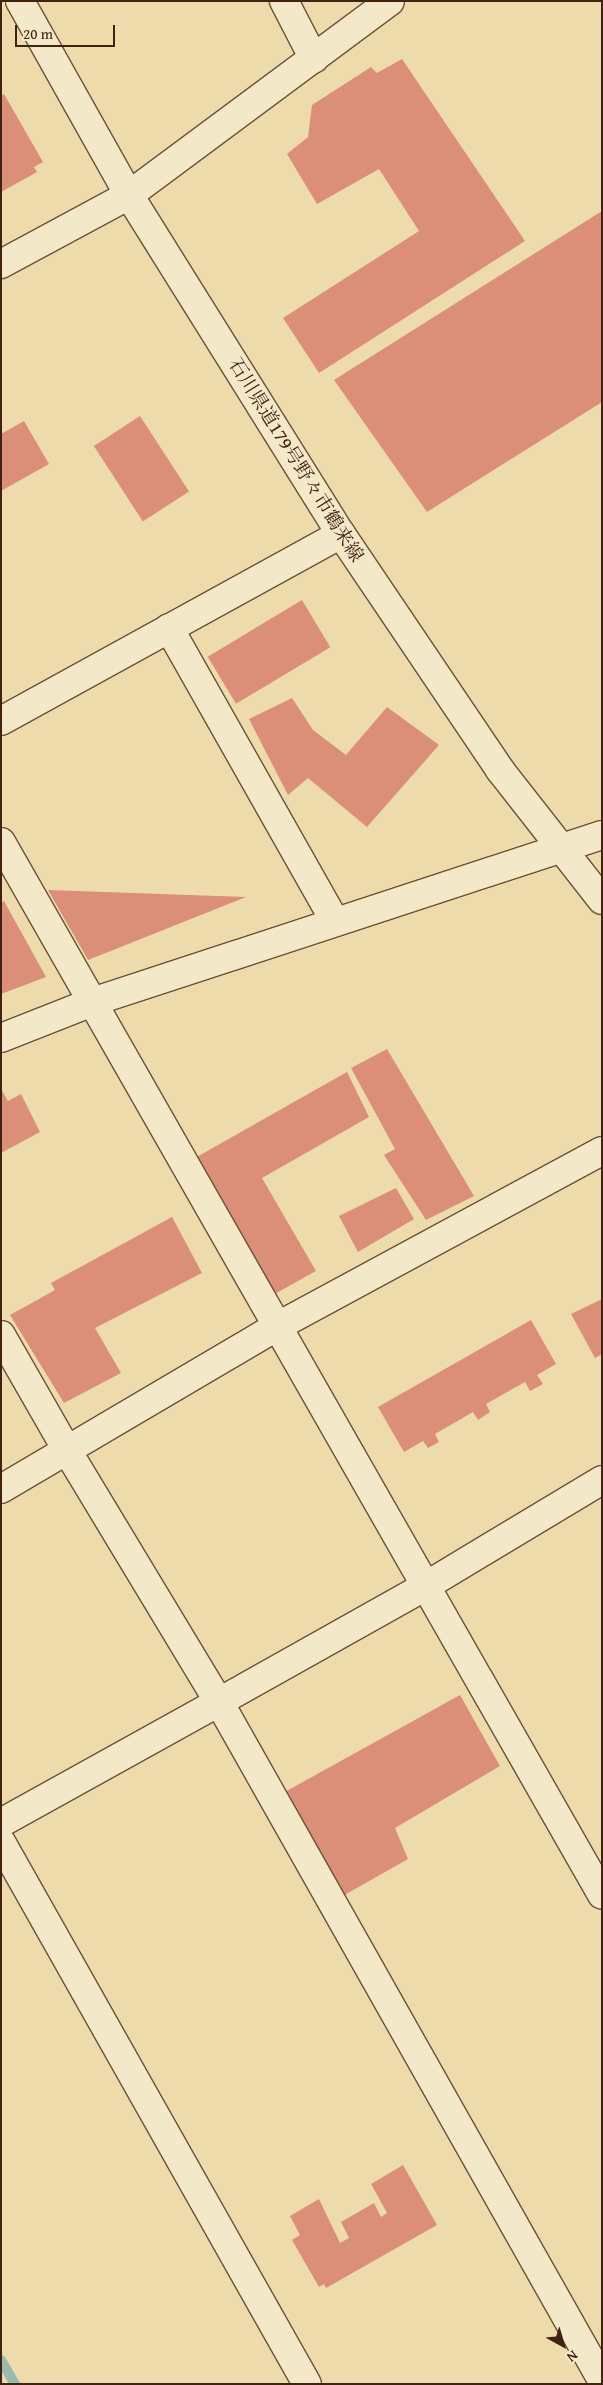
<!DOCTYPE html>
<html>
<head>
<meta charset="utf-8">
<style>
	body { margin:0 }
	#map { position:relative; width:603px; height:2385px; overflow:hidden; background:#eddbab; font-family:"Gentium Book Plus","Noto Serif JP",serif }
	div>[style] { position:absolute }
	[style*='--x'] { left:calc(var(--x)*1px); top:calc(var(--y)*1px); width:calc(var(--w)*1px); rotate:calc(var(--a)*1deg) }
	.stream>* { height:10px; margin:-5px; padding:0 5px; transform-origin:5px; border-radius:5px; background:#9abaaf }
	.building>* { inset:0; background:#db8f78; transform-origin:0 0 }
	.roads { filter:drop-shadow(1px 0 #6c5038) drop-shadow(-1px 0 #6c5038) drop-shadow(0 1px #6c5038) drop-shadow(0 -1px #6c5038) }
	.minor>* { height:28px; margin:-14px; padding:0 14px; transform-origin:14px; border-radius:14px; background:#f3e8c8 }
	.tertiary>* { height:28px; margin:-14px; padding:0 14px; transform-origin:14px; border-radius:14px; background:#f3e8c8 }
	.secondary>* { height:28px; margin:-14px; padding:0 14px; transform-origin:14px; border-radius:14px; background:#f3e8c8 }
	span { translate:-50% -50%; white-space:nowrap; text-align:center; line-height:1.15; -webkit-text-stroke:4px #f3e8c8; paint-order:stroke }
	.street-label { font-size:19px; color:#412111 }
	.frame { position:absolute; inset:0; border:2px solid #412111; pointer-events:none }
	.north { position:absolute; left:538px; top:2320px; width:50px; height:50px; -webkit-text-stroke:4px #f3e8c8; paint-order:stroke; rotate:141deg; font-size:14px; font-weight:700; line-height:20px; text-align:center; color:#412111 }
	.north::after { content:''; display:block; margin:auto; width:18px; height:22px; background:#412111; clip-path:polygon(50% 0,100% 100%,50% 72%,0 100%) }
	.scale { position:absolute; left:15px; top:25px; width:100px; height:22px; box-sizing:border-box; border:2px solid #412111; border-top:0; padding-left:6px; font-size:15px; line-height:18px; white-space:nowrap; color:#412111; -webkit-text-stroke:4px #f3e8c8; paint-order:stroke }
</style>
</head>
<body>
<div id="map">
	<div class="stream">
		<div style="--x:1;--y:2360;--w:28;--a:60"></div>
	</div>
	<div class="building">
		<div style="clip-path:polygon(402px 59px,525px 241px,319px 373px,283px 318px,419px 231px,379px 169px,317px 204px,287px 154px,308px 137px,312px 105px,371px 67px,377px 73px)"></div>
		<div style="clip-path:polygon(4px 94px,43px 162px,34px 167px,37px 172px,1px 192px,1px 96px)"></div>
		<div style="clip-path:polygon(602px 211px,602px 402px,427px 512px,334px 380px)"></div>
		<div style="left:140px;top:416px;width:90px;height:55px;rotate:57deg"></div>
		<div style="clip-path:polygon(24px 421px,49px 464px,1px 491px,1px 434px)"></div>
		<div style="left:302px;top:600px;width:55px;height:110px;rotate:59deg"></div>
		<div style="clip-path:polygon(292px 698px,313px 730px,346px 755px,387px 707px,439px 745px,367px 827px,308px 778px,288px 795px,249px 719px)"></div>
		<div style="clip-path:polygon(48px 890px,246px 897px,88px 960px)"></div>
		<div style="clip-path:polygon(4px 901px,46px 977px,1px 994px,1px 903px)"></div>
		<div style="clip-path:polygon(387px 1049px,474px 1196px,426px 1220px,384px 1155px,395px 1149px,351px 1068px)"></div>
		<div style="clip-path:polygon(347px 1072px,369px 1117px,262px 1178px,316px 1271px,273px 1295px,195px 1158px)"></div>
		<div style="clip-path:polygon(1px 1089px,8px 1101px,21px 1094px,40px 1132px,1px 1153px)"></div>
		<div style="clip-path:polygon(396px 1188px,414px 1219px,358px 1252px,339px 1216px)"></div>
		<div style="clip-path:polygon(172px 1217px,202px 1273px,95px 1328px,121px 1373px,64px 1403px,10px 1315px,55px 1290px,51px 1283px)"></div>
		<div style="clip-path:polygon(602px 1299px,602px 1354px,595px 1358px,571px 1314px)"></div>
		<div style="clip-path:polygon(531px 1320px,556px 1364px,537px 1375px,543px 1384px,530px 1391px,525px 1382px,486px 1404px,490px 1412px,478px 1420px,473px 1412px,435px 1434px,439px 1442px,428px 1448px,423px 1441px,404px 1452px,378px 1407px)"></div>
		<div style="clip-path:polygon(460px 1695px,500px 1766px,395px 1828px,408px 1859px,341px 1897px,283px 1793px)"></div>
		<div style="clip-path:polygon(403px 2165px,437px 2225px,326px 2288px,324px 2284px,319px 2287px,292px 2240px,300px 2235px,290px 2216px,319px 2199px,340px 2243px,349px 2238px,341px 2222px,374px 2203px,381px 2217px,387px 2213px,371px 2184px)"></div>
	</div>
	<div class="roads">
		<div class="minor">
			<div style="--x:284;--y:1;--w:65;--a:62.7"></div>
			<div style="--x:1;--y:264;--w:145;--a:-28.3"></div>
			<div style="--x:129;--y:195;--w:325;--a:-36.6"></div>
			<div style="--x:169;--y:628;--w:337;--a:60.5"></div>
			<div style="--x:1;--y:721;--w:388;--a:-28.8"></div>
			<div style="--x:1;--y:842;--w:1212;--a:60.28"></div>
			<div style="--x:1;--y:1335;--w:135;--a:60.2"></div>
			<div style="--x:68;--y:1452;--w:292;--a:58.9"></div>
			<div style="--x:219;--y:1702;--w:249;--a:151"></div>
			<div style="--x:602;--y:1480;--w:208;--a:149"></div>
			<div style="--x:424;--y:1587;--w:235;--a:150.7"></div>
			<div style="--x:219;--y:1702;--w:779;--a:60.54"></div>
			<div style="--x:1;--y:1489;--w:321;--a:-30.5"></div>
			<div style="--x:278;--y:1326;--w:368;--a:-28.4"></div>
			<div style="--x:1;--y:1842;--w:622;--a:60.55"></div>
		</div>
		<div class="tertiary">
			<div style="--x:1;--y:1038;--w:101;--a:-21.5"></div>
			<div style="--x:95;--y:1001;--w:533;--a:-18.13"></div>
		</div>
		<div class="secondary">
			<div style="--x:20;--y:1;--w:223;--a:60.7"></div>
			<div style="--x:129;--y:195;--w:400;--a:58"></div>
			<div style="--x:341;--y:534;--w:285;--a:56"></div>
			<div style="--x:500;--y:770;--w:165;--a:51.9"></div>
		</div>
	</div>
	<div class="street-label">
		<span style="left:296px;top:460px;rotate:58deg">石川県道179号野々市鶴来線</span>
	</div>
	<div class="frame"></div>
	<div class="north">N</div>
	<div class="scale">20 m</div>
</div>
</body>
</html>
